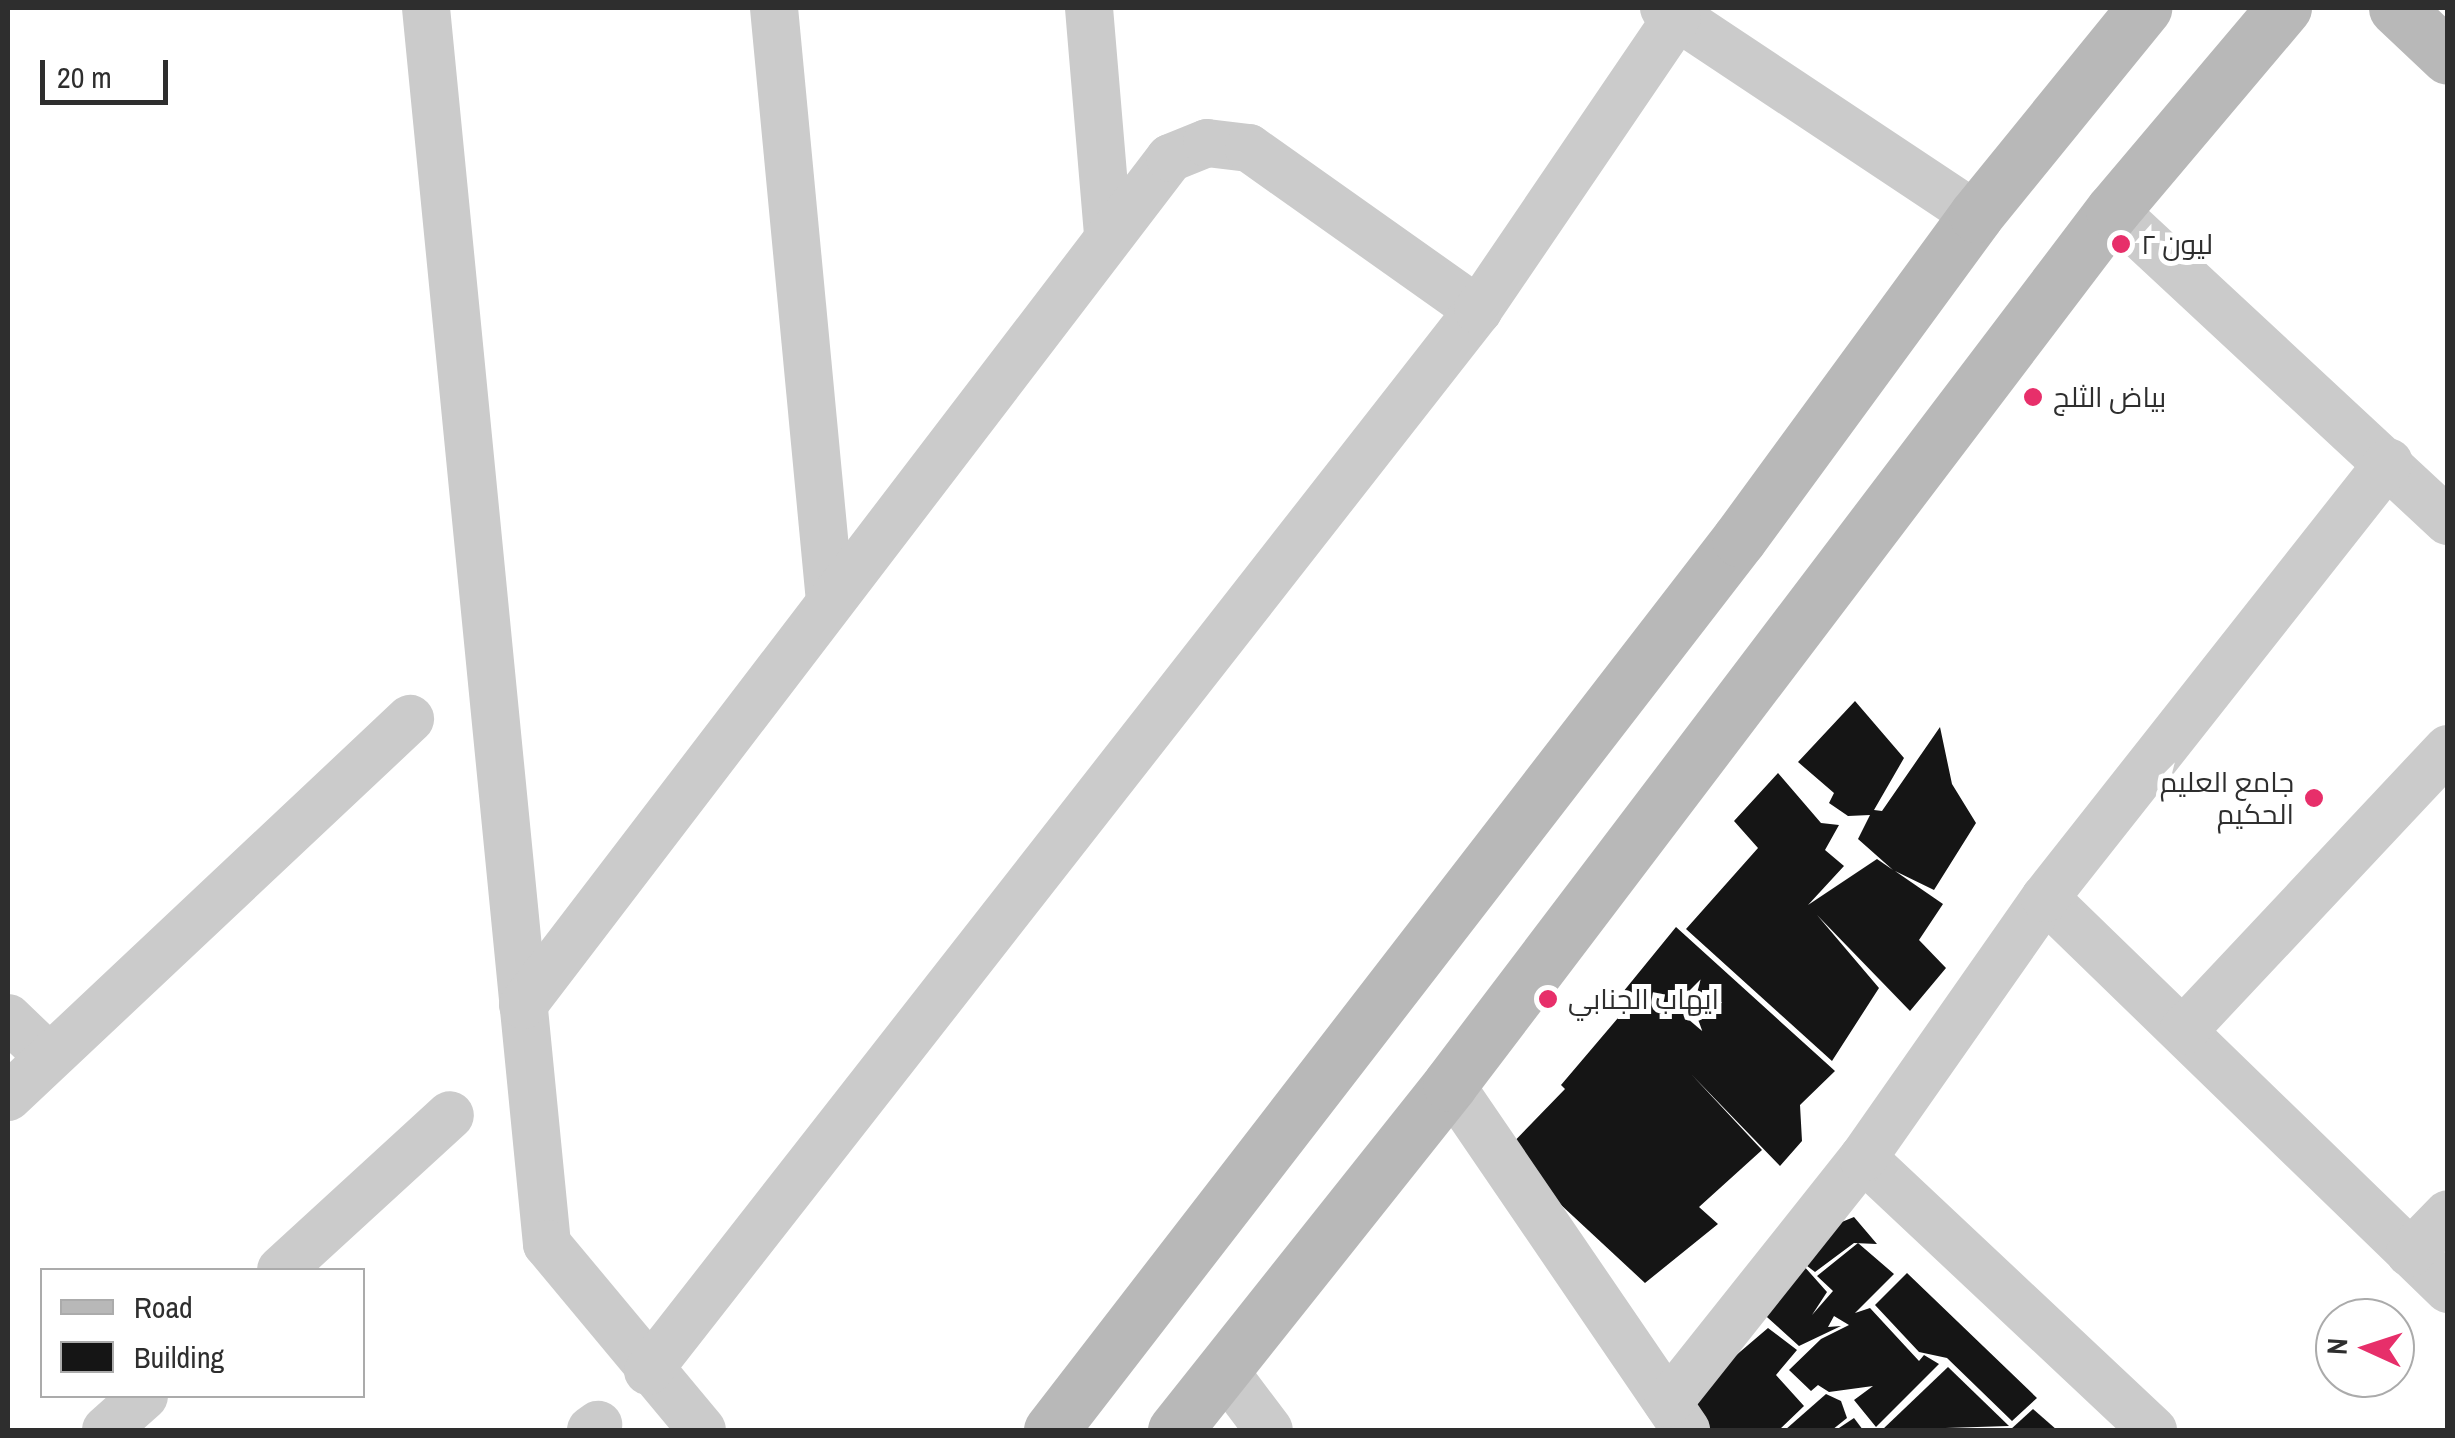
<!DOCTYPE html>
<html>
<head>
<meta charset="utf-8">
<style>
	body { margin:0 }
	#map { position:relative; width:2455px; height:1438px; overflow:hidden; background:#fff; font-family:"Archivo Narrow",Cairo,sans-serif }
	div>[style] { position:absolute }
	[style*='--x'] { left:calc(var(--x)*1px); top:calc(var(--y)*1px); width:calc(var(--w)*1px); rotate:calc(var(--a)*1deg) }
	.building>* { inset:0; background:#151515 }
	.street>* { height:48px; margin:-24px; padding:0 24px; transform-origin:24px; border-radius:24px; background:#cbcbcb }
	.secondary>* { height:55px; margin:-27.5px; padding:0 27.5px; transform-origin:27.5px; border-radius:27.5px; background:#b8b8b8 }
	.dots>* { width:28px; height:28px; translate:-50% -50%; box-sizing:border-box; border:5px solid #fff; border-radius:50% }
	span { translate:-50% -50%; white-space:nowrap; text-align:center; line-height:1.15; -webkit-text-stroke:10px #fff; paint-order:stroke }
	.poi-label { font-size:28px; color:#2e2e2e }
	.left { translate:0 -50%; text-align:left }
	.right { translate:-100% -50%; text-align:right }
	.frame { position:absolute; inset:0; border:10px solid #2e2e2e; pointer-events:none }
	.legend { position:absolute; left:40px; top:1268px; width:325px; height:130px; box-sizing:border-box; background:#fff; border:2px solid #ababab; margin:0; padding:12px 18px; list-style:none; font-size:30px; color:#2e2e2e }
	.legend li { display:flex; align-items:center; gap:20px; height:50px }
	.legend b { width:50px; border:2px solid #ababab }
	.north { position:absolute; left:2315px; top:1298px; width:100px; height:100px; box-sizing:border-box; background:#fff; border:2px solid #ababab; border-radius:50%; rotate:273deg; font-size:28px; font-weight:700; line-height:40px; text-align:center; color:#2e2e2e }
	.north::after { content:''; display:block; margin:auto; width:35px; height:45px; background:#e72f6a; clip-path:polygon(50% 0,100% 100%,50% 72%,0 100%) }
	.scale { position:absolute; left:40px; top:60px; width:128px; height:45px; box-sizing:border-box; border:5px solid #2e2e2e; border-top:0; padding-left:12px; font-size:30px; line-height:35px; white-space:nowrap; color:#2e2e2e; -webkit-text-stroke:8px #fff; paint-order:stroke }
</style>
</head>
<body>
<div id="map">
	<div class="building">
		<div style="clip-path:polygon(1855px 701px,1904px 758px,1874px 810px,1882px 811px,1940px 727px,1952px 784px,1976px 823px,1934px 890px,1895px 871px,1943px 904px,1919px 940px,1946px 968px,1910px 1011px,1817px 915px,1879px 988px,1832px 1061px,1686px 929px,1758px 848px,1734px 821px,1778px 773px,1821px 823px,1839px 825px,1825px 850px,1844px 866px,1808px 905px,1877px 859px,1893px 870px,1858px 839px,1870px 815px,1848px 816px,1829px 803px,1834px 793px,1798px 762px)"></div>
		<div style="clip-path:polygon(1676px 927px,1835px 1071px,1800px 1105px,1802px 1141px,1780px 1166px,1691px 1074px,1762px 1150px,1699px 1207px,1718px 1224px,1645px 1283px,1504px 1152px,1565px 1089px,1561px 1085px,1629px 1005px,1623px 992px)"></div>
		<div style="clip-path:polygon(1854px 1217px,1877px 1244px,1854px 1243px,1815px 1272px,1794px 1256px,1822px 1230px)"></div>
		<div style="clip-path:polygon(1858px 1243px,1894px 1274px,1855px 1313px,1870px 1308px,1919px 1361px,1924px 1355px,1939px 1364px,1876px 1427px,1854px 1400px,1873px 1386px,1829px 1392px,1818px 1385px,1811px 1391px,1789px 1370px,1821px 1339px,1849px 1325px,1834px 1316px,1828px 1327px,1841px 1326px,1799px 1346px,1758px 1309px,1803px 1265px,1827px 1292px,1812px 1315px,1833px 1291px,1817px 1276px)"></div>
		<div style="clip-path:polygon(1907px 1273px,2037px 1398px,2012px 1421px,1947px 1358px,1919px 1352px,1875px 1305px)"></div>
		<div style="clip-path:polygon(1768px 1328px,1797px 1350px,1776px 1375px,1804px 1406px,1779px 1430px,1686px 1430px,1679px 1404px)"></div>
		<div style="clip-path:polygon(1948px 1367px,2009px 1426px,1882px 1430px)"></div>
		<div style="clip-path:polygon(1826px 1394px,1841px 1401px,1847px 1418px,1832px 1430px,1785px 1430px)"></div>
		<div style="clip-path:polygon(2033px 1409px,2057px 1430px,2010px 1430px)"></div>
		<div style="clip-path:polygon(1854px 1418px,1863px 1430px,1836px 1430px)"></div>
	</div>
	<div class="street">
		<div style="--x:426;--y:8;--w:1242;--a:84.41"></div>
		<div style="--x:547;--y:1244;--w:242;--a:50.2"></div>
		<div style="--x:774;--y:8;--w:596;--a:84.61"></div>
		<div style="--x:1089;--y:8;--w:226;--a:85.2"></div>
		<div style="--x:1664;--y:8;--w:374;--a:33.6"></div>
		<div style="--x:2113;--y:210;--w:457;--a:42.9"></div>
		<div style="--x:2045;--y:898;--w:562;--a:44.13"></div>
		<div style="--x:523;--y:1005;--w:1066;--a:-52.62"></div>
		<div style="--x:1170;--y:158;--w:40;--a:-22"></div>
		<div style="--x:1207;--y:143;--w:42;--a:6.8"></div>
		<div style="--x:1249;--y:148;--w:281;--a:35.3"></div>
		<div style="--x:8;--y:1018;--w:57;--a:43.6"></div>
		<div style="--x:2183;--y:1031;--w:387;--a:-46.8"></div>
		<div style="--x:1450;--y:1084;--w:419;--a:55.7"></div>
		<div style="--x:8;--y:1097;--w:552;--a:-43.24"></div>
		<div style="--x:1863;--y:1158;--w:398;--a:43.2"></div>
		<div style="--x:2410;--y:1253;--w:54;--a:-45.7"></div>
		<div style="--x:281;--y:1270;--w:229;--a:-42.5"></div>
		<div style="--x:1223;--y:1369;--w:76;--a:53"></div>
		<div style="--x:648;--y:1371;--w:1347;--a:-51.96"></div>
		<div style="--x:1478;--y:310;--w:354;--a:-55.8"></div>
		<div style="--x:1668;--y:1403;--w:313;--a:-51.5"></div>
		<div style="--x:1863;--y:1158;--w:317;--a:-55"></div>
		<div style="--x:2045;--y:898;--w:555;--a:-51.73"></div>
		<div style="--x:106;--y:1430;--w:51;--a:-41.8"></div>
		<div style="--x:591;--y:1430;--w:9;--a:-36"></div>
	</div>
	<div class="secondary">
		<div style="--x:2396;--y:8;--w:71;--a:43.3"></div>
		<div style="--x:1051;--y:1430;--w:1126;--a:-52.33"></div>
		<div style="--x:1739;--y:539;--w:401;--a:-53.8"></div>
		<div style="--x:1976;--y:215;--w:267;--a:-50.9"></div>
		<div style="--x:1175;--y:1430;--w:442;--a:-51.5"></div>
		<div style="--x:1450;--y:1084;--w:1097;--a:-52.82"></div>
		<div style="--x:2113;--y:210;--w:265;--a:-49.8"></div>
	</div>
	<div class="dots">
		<div style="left:2121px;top:244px;background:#e72f6a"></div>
		<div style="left:2033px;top:397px;background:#e72f6a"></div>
		<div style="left:2314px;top:798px;background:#e72f6a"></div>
		<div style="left:1548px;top:999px;background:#e72f6a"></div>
	</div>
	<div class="poi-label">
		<span class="left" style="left:2141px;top:244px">ليون ٢</span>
		<span class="left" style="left:2053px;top:397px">بياض الثلج</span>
		<span class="right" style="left:2294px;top:798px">جامع العليم<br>الحكيم</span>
		<span class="left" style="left:1568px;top:999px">ايهاب الجنابي</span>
	</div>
	<div class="frame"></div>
	<ul class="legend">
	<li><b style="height:12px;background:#b8b8b8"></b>Road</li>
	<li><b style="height:28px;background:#151515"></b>Building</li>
	</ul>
	<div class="north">N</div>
	<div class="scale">20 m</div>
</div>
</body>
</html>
